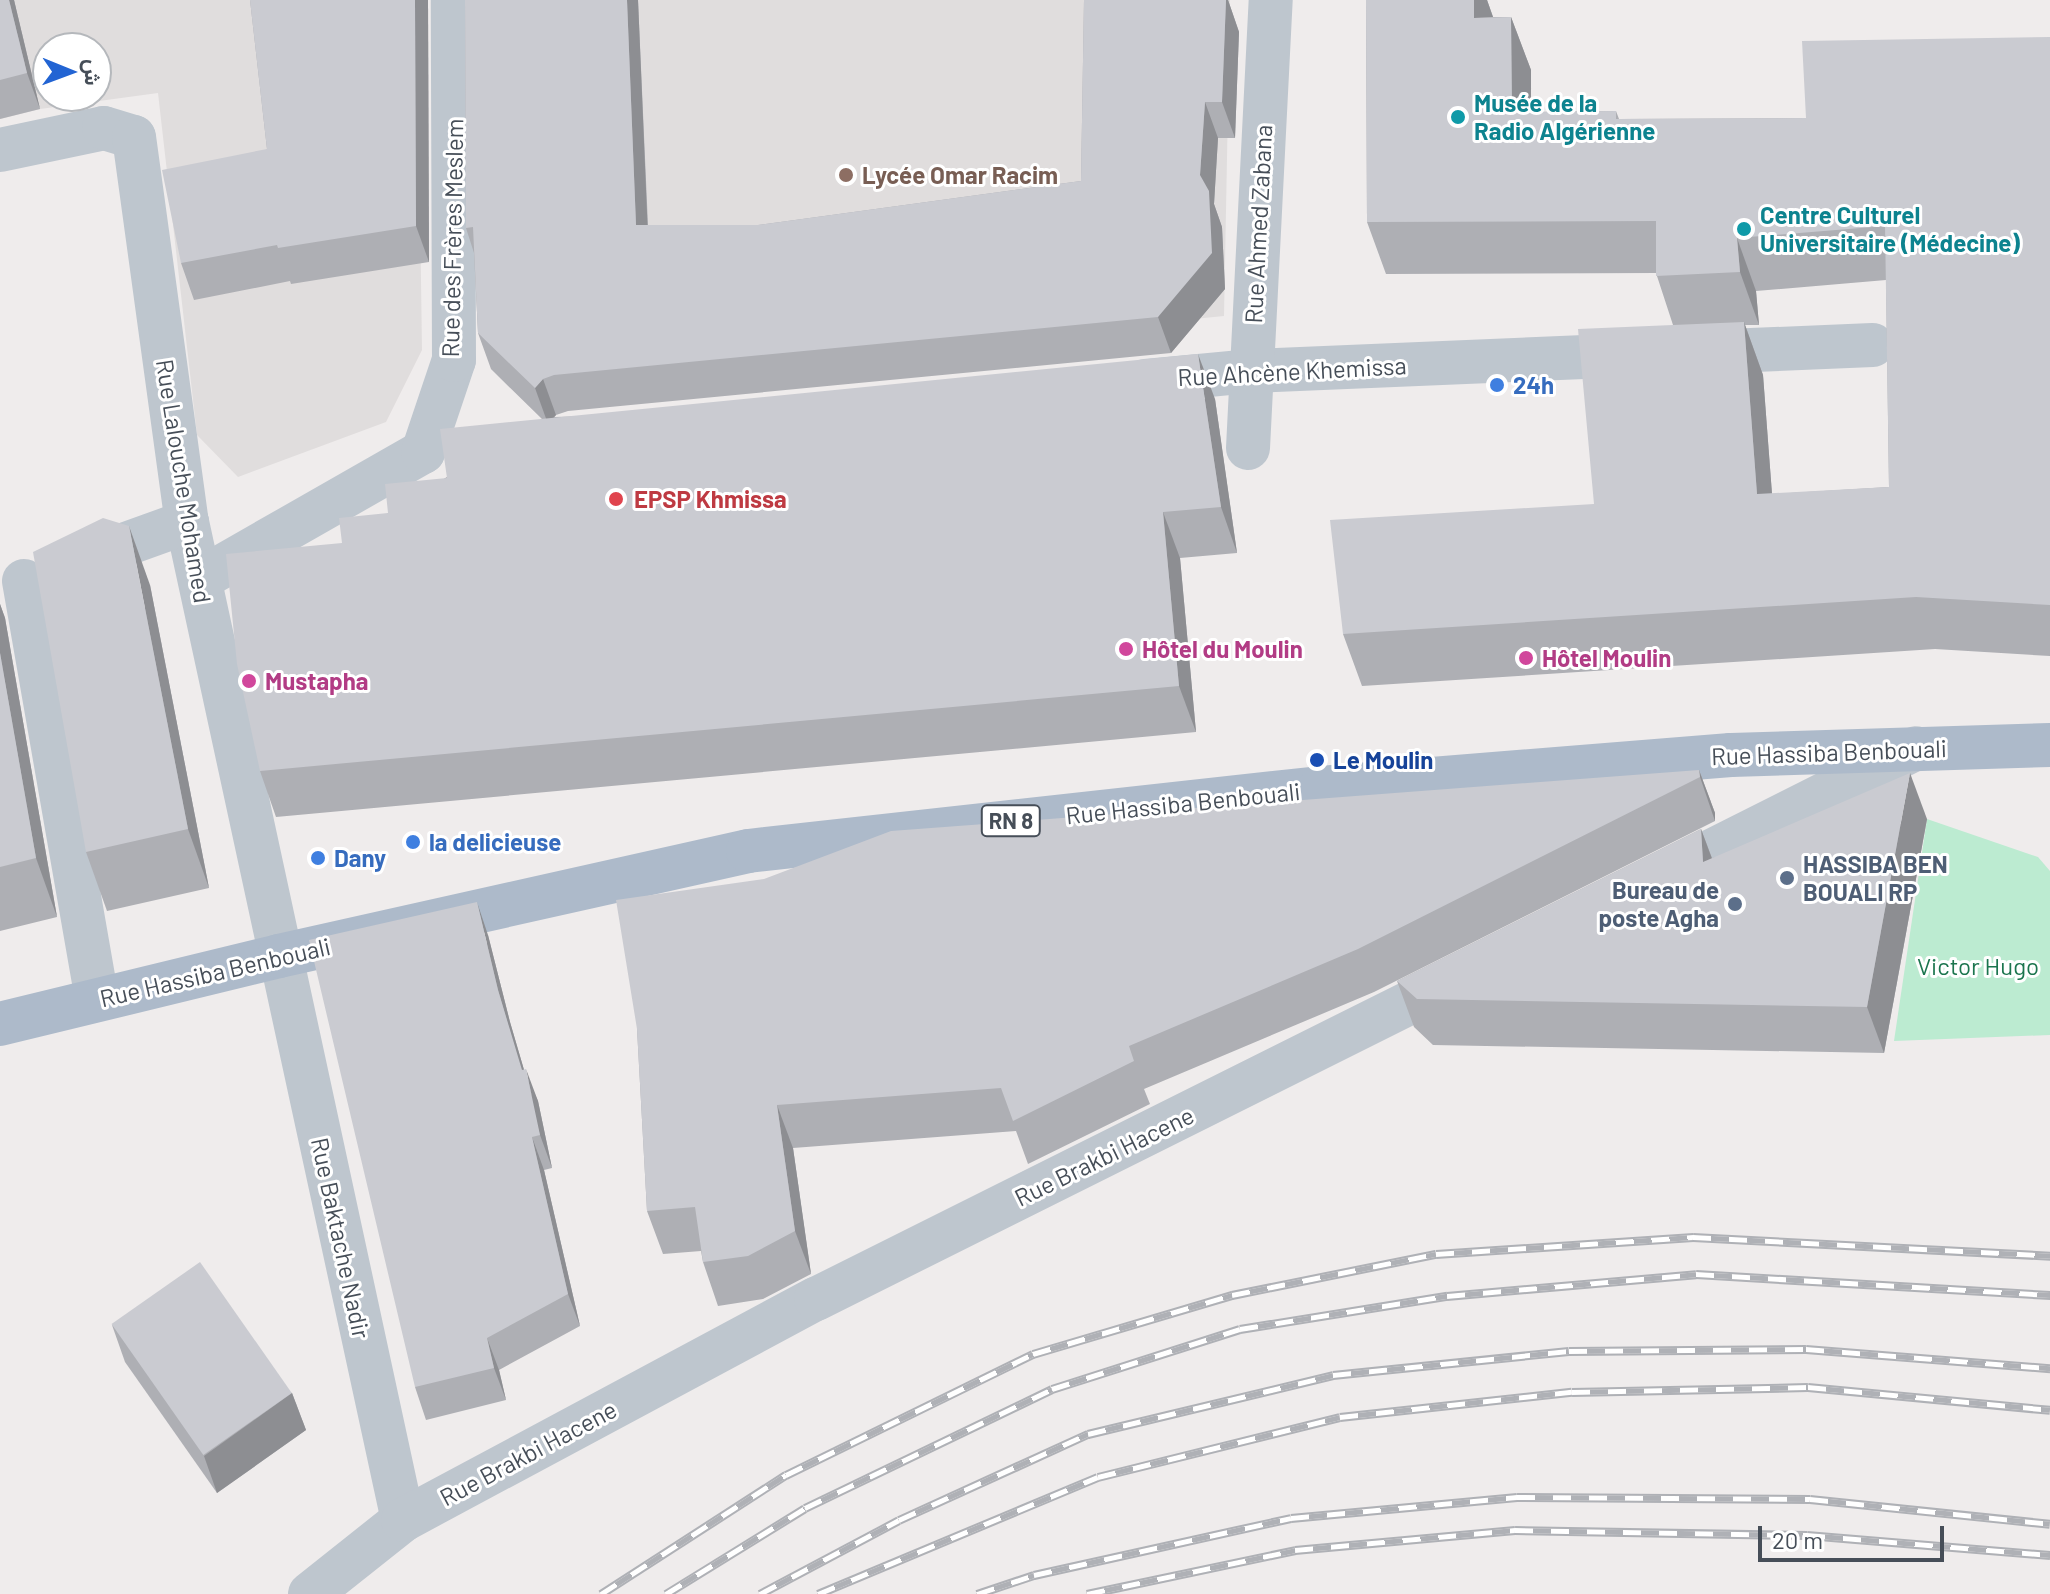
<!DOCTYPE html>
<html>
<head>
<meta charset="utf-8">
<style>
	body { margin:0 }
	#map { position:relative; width:2050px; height:1594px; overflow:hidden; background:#efecec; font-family:Barlow,Vazirmatn,sans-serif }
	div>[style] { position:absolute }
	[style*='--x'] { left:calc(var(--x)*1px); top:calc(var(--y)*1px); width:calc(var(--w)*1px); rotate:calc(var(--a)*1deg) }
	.education>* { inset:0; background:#e0dddd }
	.green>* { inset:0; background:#bcebd1 }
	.minor>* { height:44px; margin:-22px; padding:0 22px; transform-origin:22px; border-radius:22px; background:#bec6ce }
	.major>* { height:44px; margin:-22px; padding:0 22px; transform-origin:22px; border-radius:22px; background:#adbaca }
	.rail>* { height:9px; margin-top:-4.5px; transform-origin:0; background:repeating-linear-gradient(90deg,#fff 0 18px,#afb1b6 0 36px); box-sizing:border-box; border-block:2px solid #afb1b6 }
	.wall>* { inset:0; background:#aeafb4 }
	.shaded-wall>* { inset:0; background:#8d8e92 }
	.building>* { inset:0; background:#cacbd1; transform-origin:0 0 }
	.dots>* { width:22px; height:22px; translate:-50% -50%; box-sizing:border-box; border:4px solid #fff; border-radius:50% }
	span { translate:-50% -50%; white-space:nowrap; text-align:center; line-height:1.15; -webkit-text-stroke:6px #fff; paint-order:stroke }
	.shield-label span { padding:2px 6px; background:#fff; border:2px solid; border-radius:6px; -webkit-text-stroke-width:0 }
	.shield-label { font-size:22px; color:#464e58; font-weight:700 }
	.culture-label { font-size:24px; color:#0d838f; font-weight:700 }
	.left { translate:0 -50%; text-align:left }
	.education-label { font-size:24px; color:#785e54; font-weight:700 }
	.street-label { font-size:24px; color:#464e58 }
	.shop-label { font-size:24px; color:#366cbe; font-weight:700 }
	.health-label { font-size:24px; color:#be3a42; font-weight:700 }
	.hotel-label { font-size:24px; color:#b23c85; font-weight:700 }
	.transit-label { font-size:24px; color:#164399; font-weight:700 }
	.service-label { font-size:24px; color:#4e5e75; font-weight:700 }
	.right { translate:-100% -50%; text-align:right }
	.park-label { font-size:24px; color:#1b754e }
	.north { position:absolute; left:32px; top:32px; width:80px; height:80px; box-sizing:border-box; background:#fff; border:2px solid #b5b8bc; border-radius:50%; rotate:91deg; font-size:22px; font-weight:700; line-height:32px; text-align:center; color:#464e58 }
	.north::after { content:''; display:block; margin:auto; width:28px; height:36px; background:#2264d3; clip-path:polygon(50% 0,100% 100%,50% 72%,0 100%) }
	.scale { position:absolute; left:1758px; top:1526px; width:186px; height:36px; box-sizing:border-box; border:4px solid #464e58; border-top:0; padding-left:10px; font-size:24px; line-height:28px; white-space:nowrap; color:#464e58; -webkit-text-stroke:6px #fff; paint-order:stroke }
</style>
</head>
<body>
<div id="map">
	<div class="education">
		<div style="clip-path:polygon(evenodd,0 0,406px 0,419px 137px,422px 350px,386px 422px,238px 477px,197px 435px,158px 93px,40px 109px,0 119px,0 0,48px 48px,96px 48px,96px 96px,48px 96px,48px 48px)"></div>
		<div style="clip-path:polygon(473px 0,1230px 0,1224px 316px,510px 388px,491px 369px)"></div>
	</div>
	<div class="green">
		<div style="clip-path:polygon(1927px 819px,2038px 857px,2050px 871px,2050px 1035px,1894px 1041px)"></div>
	</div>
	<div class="minor">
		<div style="--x:0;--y:150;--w:106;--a:-11.9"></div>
		<div style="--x:104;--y:128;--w:31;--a:17"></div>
		<div style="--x:134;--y:137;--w:389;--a:82.2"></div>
		<div style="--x:187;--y:522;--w:1021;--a:77.79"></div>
		<div style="--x:1146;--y:381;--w:104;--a:-5.5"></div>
		<div style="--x:1250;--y:371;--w:623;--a:-2.39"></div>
		<div style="--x:1248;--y:448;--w:449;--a:-87.1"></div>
		<div style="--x:76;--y:562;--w:118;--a:-19.8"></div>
		<div style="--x:200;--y:579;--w:257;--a:-29.7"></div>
		<div style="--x:423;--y:452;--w:97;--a:-71.4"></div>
		<div style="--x:454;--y:360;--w:360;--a:-90.2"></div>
		<div style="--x:24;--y:581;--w:424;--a:80.1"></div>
		<div style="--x:1656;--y:879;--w:291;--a:-26.7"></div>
		<div style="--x:310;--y:1594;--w:119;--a:-38.5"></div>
		<div style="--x:403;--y:1520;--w:468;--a:-28.2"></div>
		<div style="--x:816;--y:1299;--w:719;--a:-26.53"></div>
	</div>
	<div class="major">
		<div style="--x:0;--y:1024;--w:287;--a:-13.7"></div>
		<div style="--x:279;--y:956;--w:481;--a:-12.6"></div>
		<div style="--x:748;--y:851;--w:575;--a:-6.29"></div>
		<div style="--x:1320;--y:788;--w:412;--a:-4.6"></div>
		<div style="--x:1731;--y:755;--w:319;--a:-1.8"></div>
	</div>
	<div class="rail">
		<div style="--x:601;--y:1594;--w:220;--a:-32.8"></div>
		<div style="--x:786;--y:1475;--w:275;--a:-26.1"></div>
		<div style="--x:1033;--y:1354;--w:208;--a:-16.5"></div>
		<div style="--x:1232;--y:1295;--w:208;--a:-11.4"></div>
		<div style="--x:1436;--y:1254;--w:258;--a:-3.8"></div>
		<div style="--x:1693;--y:1237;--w:358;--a:3"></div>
		<div style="--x:666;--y:1594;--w:163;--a:-31.7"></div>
		<div style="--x:805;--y:1508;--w:274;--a:-25.7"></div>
		<div style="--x:1052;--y:1389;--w:197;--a:-17.7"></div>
		<div style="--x:1240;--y:1329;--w:210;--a:-9.1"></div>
		<div style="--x:1447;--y:1296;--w:250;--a:-5"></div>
		<div style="--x:1696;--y:1274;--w:355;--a:3.4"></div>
		<div style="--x:760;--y:1594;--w:157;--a:-28"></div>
		<div style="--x:899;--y:1520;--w:208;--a:-24.5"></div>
		<div style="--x:1088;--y:1434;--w:252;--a:-13.5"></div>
		<div style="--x:1333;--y:1375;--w:237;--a:-5.8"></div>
		<div style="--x:1569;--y:1351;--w:237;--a:-0.5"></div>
		<div style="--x:1806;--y:1349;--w:245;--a:4.5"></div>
		<div style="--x:818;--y:1594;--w:303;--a:-22.7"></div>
		<div style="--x:1098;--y:1477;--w:249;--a:-13.9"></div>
		<div style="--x:1340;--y:1417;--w:233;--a:-6.2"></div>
		<div style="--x:1572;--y:1392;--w:236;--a:-1.2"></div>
		<div style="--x:1808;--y:1387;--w:243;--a:5.4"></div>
		<div style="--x:977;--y:1594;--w:60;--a:-18.4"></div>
		<div style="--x:1034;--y:1575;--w:263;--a:-12.5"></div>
		<div style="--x:1291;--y:1518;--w:227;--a:-5.3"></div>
		<div style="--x:1517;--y:1497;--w:293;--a:0.4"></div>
		<div style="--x:1810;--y:1499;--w:241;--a:5.9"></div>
		<div style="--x:1087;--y:1594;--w:213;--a:-11.9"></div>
		<div style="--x:1295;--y:1550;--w:221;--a:-5.2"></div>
		<div style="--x:1515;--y:1530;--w:292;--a:1"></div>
		<div style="--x:1807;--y:1535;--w:244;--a:4.7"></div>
	</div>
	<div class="wall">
		<div style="clip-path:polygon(0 0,14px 0,40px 109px,0 119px)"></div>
		<div style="clip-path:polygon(250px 0,428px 0,429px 262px,291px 284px,290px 281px,194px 300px,181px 263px,267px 149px)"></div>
		<div style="clip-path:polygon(465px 0,638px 0,648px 225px,758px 225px,1081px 181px,1084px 0,1228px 0,1239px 32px,1235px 138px,1218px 138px,1214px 204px,1222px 227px,1225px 289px,1171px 353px,568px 411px,556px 415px,554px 417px,1215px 399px,1237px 553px,1180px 558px,1196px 732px,276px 817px,260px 771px,342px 543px,388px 513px,542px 419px,491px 369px,478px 333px,474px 253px,466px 228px)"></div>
		<div style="clip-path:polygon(evenodd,1366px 0,1487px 0,1493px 17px,1511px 17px,1531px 70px,1531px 112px,1616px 111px,1619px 119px,1806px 118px,2050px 37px,2050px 656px,1935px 649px,1362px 686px,1343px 634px,1594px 504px,1673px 325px,1656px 273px,1386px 274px,1367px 222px,1366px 0,1886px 280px,1889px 487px,1772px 494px,1763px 375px,1745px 325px,1759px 325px,1756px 291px,1886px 280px)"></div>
		<div style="clip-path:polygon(150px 585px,209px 888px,107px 911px,86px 852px)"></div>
		<div style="clip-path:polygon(0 604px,5px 618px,57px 917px,0 931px)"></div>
		<div style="clip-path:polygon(1699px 770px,1715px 813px,1715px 821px,1374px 992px,1144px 1089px,1150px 1104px,1028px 1164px,1016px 1131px,793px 1148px,811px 1274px,763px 1299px,718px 1306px,703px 1262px,701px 1251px,663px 1254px,647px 1211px,637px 1029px)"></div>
		<div style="clip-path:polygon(1927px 819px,1884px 1053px,1433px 1045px,1414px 1027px,1397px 981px,1701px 829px,1712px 858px)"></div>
		<div style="clip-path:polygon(488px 935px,510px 1022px,524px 1070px,538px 1101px,552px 1168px,544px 1170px,580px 1326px,499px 1370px,506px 1400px,426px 1420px,415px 1387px)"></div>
		<div style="clip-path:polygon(112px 1325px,292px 1393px,306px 1430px,217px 1493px,125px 1362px)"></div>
	</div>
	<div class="shaded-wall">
		<div style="clip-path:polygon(9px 0,14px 0,40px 109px,27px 73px)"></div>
		<div style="clip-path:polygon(415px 0,428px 0,429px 262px,416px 226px)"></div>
		<div style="clip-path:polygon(627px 0,638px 0,649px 261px,636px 225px)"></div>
		<div style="clip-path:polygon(1226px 0,1228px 0,1239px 32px,1235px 138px,1222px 102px)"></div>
		<div style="clip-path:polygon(1474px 0,1487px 0,1493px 17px,1474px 18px)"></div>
		<div style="clip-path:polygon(1511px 17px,1531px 70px,1531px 164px,1512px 112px)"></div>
		<div style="clip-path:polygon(1205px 102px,1218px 138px,1214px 204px,1222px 227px,1225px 289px,1171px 353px,1158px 317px,1200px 175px)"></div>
		<div style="clip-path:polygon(1737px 238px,1756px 291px,1759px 325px,1740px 272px)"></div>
		<div style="clip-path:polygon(1744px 322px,1763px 375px,1776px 547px,1757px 494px)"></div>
		<div style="clip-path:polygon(1198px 354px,1215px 399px,1237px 553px,1221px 507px)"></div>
		<div style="clip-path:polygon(543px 379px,556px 415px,548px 424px,535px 388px)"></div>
		<div style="clip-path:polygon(1163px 512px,1180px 558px,1196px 732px,1179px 686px)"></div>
		<div style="clip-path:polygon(129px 526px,150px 585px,209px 888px,188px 829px)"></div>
		<div style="clip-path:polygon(0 604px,5px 618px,57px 917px,36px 858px,0 653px)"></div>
		<div style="clip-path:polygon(1699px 770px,1715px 813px,1715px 821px,1700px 777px)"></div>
		<div style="clip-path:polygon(1910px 773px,1927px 819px,1884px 1053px,1867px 1007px)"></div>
		<div style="clip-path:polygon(1701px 829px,1718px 875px,1703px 862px)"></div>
		<div style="clip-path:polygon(477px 902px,488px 935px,510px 1022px,532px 1097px,526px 1069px,538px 1101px,552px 1168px,540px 1135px,498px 990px)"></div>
		<div style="clip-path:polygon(777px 1105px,793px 1148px,811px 1274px,795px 1231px)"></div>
		<div style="clip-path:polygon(532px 1137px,544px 1170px,580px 1326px,568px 1294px)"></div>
		<div style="clip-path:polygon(487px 1338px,499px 1370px,506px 1400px,494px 1368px)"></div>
		<div style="clip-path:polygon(292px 1393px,306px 1430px,217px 1493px,204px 1456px)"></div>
	</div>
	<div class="building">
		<div style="clip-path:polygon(0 0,9px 0,27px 73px,0 80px)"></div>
		<div style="clip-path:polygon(250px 0,415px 0,416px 226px,278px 248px,277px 245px,181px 263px,162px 170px,267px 149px)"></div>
		<div style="clip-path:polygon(465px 0,627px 0,636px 225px,758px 225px,1081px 181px,1084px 0,1226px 0,1222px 102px,1205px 102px,1200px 175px,1209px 191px,1212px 253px,1158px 317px,554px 375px,543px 379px,535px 388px,478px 333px,473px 227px,466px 228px)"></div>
		<div style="clip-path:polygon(1366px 0,1474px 0,1474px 18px,1511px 17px,1512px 112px,1616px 111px,1616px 119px,1806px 118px,1802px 41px,2050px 37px,2050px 605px,1916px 597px,1343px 634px,1330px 520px,1594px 504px,1578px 329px,1744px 322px,1757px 494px,1889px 487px,1885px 226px,1737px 238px,1740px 272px,1656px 276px,1656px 221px,1367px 222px)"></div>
		<div style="clip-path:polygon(1198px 354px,1221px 507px,1163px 512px,1179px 686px,260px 771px,237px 664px,226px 554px,342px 543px,339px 518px,388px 513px,385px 484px,447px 478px,440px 429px)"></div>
		<div style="clip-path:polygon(103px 518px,129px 526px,188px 829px,86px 852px,33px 552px)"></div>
		<div style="clip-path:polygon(0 653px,36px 858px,0 867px)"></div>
		<div style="clip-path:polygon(1699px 770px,1700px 777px,1358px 949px,1129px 1046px,1134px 1061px,1013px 1121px,1001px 1088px,777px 1105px,795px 1231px,748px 1256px,703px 1262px,695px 1207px,647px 1211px,637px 1029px,616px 900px,764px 879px,891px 831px)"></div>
		<div style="clip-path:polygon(1910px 773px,1867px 1007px,1417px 999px,1397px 981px,1701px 829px,1703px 862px)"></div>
		<div style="clip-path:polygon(477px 902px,498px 990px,522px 1070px,526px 1069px,540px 1135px,532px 1137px,568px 1294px,487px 1338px,494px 1368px,415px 1387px,309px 940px)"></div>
		<div style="left:200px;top:1262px;width:160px;height:108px;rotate:55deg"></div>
	</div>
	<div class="dots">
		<div style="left:1458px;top:117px;background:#0f9aa8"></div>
		<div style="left:846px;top:175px;background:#8d6e63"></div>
		<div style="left:1744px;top:229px;background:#0f9aa8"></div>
		<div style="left:1497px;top:385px;background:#3f7fe0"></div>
		<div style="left:616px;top:499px;background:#e0444e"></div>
		<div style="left:1126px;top:649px;background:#d1479c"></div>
		<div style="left:1526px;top:658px;background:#d1479c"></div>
		<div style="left:249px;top:681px;background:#d1479c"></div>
		<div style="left:1317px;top:760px;background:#1a4fb4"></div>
		<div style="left:413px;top:842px;background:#3f7fe0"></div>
		<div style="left:318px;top:858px;background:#3f7fe0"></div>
		<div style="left:1787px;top:878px;background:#5c6f8a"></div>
		<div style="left:1735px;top:904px;background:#5c6f8a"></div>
	</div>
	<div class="shield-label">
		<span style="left:1011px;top:821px">RN 8</span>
	</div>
	<div class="culture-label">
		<span class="left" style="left:1474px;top:117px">Musée de la<br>Radio Algérienne</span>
		<span class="left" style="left:1760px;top:229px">Centre Culturel<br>Universitaire (Médecine)</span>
	</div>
	<div class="education-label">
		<span class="left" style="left:862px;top:175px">Lycée Omar Racim</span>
	</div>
	<div class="street-label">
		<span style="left:1258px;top:224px;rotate:-87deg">Rue Ahmed Zabana</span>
		<span style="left:452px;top:238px;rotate:-89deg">Rue des Frères Meslem</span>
		<span style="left:1292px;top:371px;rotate:-3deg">Rue Ahcène Khemissa</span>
		<span style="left:184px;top:481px;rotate:81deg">Rue Lalouche Mohamed</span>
		<span style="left:1829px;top:752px;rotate:-2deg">Rue Hassiba Benbouali</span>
		<span style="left:1183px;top:803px;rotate:-6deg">Rue Hassiba Benbouali</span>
		<span style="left:215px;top:972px;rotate:-13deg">Rue Hassiba Benbouali</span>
		<span style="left:1104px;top:1156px;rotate:-26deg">Rue Brakbi Hacene</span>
		<span style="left:341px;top:1238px;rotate:78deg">Rue Baktache Nadir</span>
		<span style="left:528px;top:1453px;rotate:-28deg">Rue Brakbi Hacene</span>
	</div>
	<div class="shop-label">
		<span class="left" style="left:1513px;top:385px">24h</span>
		<span class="left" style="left:429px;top:842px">la delicieuse</span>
		<span class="left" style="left:334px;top:858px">Dany</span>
	</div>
	<div class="health-label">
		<span class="left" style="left:634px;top:499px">EPSP Khmissa</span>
	</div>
	<div class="hotel-label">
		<span class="left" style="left:1142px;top:649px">Hôtel du Moulin</span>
		<span class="left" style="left:1542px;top:658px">Hôtel Moulin</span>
		<span class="left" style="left:265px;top:681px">Mustapha</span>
	</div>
	<div class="transit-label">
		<span class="left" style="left:1333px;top:760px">Le Moulin</span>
	</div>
	<div class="service-label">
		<span class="left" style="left:1803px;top:878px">HASSIBA BEN<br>BOUALI RP</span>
		<span class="right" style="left:1719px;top:904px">Bureau de<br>poste Agha</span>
	</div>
	<div class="park-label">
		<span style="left:1978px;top:966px">Victor Hugo</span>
	</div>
	<div class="north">ش</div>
	<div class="scale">20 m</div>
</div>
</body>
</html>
